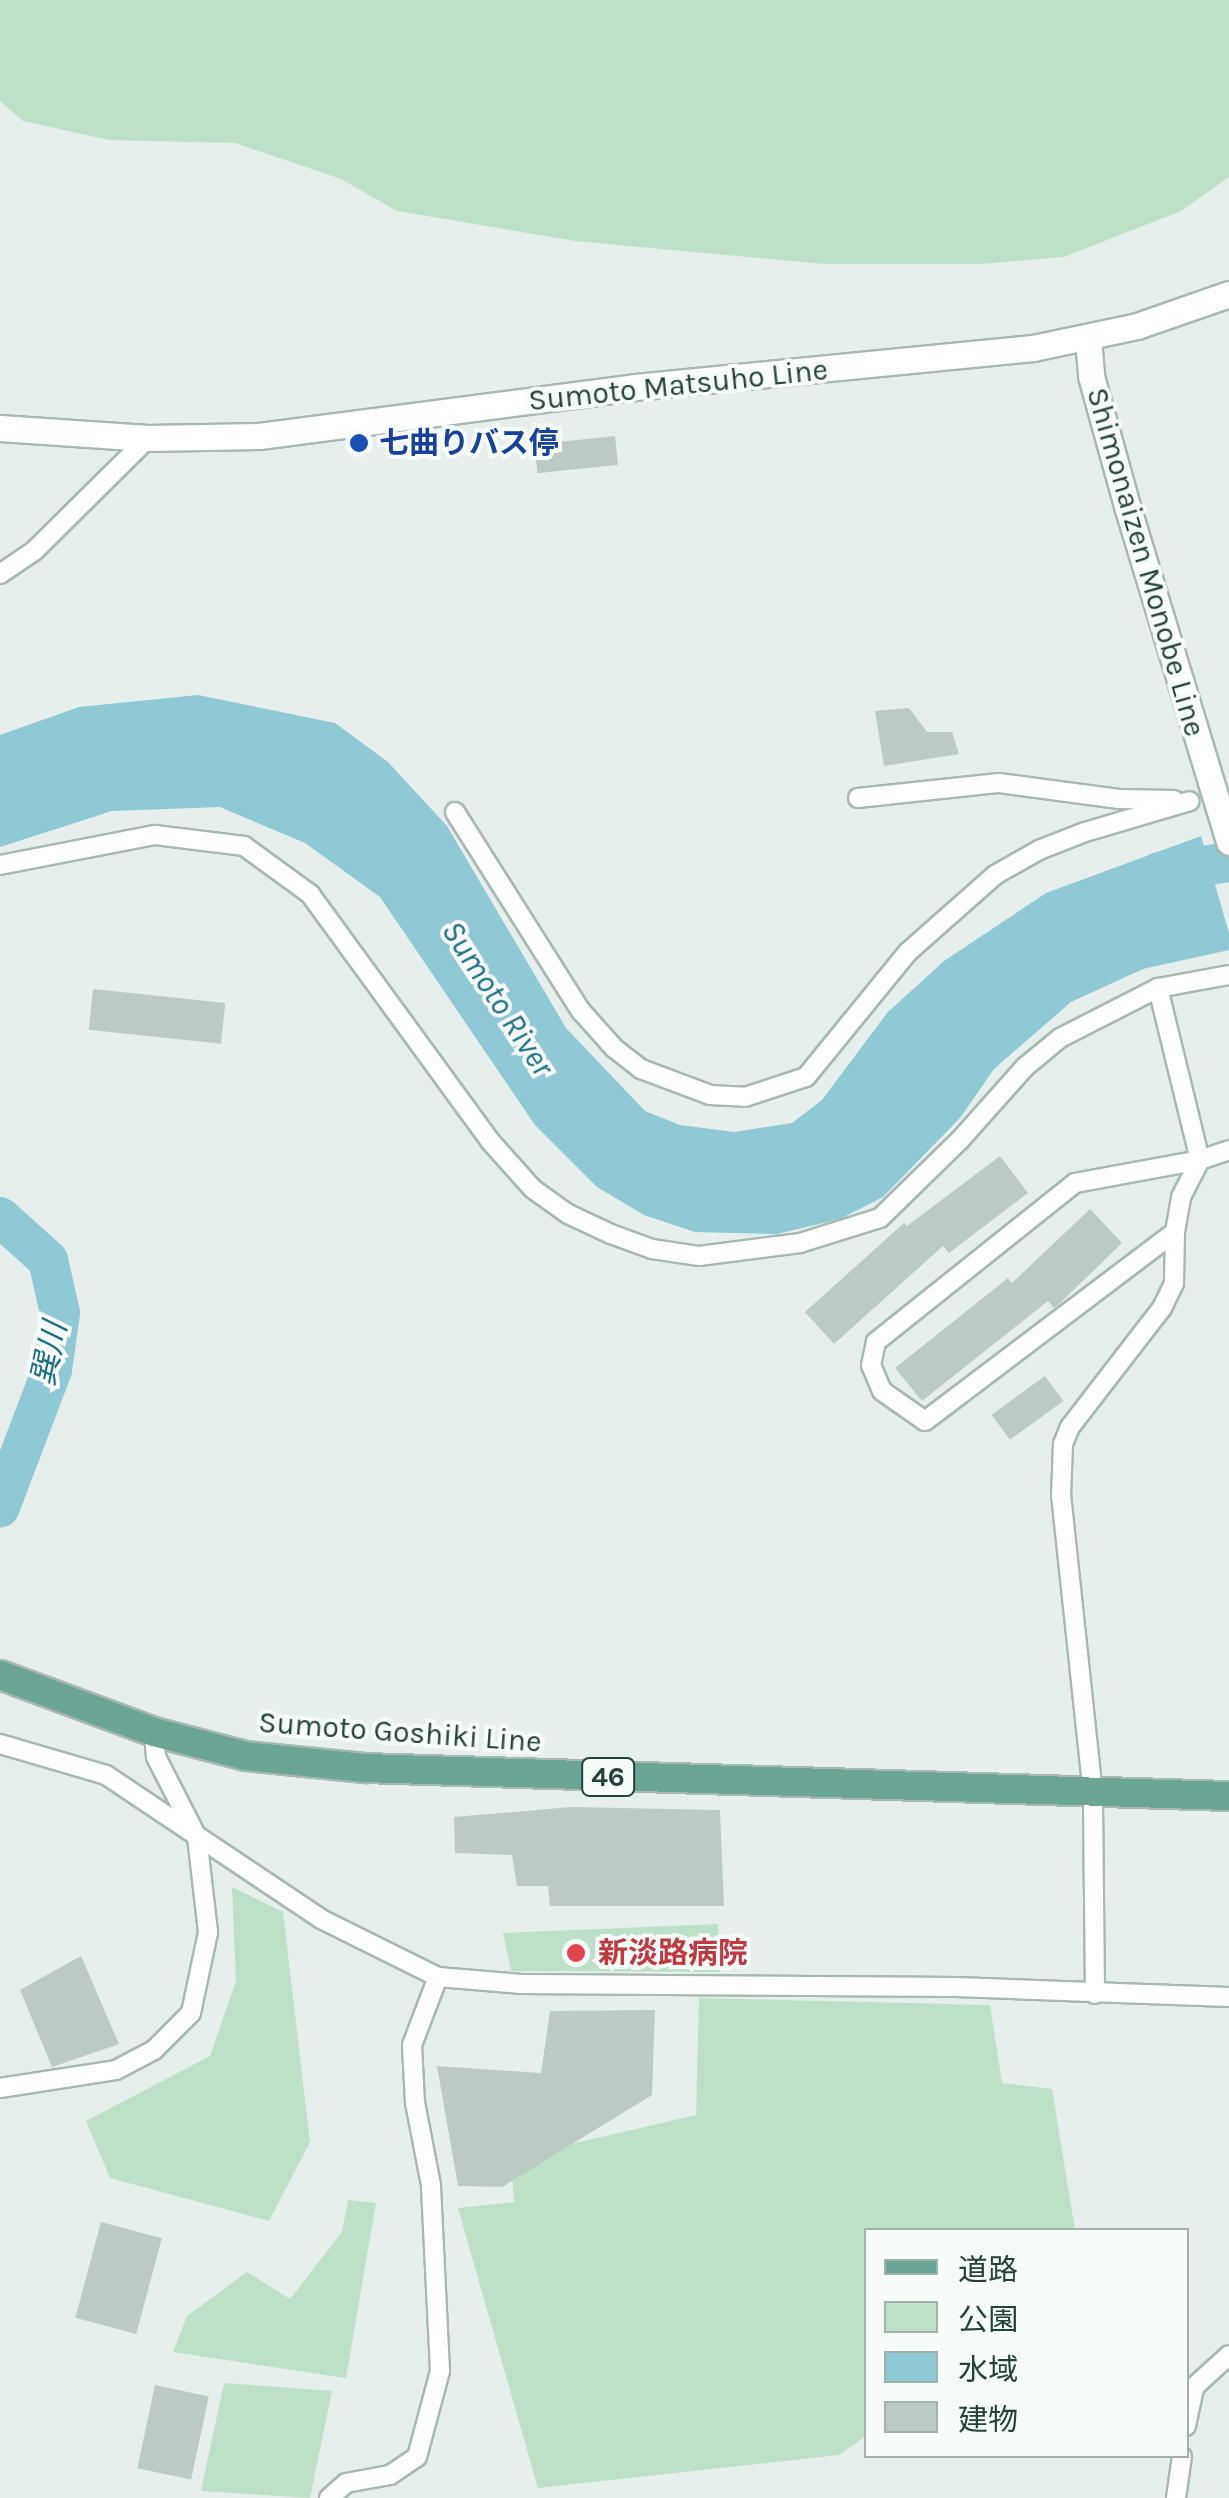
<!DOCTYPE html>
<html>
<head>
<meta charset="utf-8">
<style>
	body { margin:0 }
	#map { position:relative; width:1229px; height:2498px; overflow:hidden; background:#e6efeb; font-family:Karla,"Noto Sans JP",sans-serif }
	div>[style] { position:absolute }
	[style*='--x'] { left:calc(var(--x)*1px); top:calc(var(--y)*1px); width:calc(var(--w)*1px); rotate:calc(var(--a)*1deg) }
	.green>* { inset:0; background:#bfe0c8 }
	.water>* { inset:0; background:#8ec9d4 }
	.river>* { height:40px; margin:-20px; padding:0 20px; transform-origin:20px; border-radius:20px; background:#8ec9d4 }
	.building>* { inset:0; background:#bbcac4; transform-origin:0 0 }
	.roads { filter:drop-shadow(2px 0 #a8b8b2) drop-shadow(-2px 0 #a8b8b2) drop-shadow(0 2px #a8b8b2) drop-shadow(0 -2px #a8b8b2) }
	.minor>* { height:18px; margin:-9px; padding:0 9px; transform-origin:9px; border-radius:9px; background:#fff }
	.secondary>* { height:25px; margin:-12.5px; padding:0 12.5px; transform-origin:12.5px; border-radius:12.5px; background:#fff }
	.primary>* { height:28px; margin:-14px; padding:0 14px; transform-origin:14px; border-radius:14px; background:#6aa596 }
	.dots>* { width:28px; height:28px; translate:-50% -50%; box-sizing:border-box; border:5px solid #f7fbf9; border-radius:50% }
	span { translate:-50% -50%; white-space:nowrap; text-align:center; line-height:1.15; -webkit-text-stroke:8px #f7fbf9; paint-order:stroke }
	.shield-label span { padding:2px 8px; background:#f7fbf9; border:2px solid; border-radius:8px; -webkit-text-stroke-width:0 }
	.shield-label { font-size:28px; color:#24423a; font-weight:700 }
	.street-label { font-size:30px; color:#24423a }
	.transit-label { font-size:30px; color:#164399; font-weight:700 }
	.left { translate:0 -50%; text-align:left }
	.health-label { font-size:30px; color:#be3a42; font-weight:700 }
	.water-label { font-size:32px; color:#1c6f80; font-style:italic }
	.legend { position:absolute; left:864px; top:2228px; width:325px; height:230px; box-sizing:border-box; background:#f7fbf9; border:2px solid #a3b1ad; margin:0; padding:12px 18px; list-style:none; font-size:30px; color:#24423a }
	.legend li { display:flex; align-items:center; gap:20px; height:50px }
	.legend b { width:50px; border:2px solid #a3b1ad }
</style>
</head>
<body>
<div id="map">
	<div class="green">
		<div style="clip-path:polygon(0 0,1229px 0,1229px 177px,1181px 211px,1064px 257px,980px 264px,824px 264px,575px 241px,397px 211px,341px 179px,235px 143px,109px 140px,23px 121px,0 101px)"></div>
		<div style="clip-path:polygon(232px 1887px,283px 1912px,310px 2142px,269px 2221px,110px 2178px,86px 2121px,210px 2056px,236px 1981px)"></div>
		<div style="clip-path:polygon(718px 1924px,720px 1972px,511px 1971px,503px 1933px)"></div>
		<div style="clip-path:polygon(699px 1998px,990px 2005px,1002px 2083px,1052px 2089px,1075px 2230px,866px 2230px,866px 2436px,839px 2455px,538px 2488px,458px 2208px,514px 2202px,511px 2158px,696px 2115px)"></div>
		<div style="clip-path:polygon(348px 2200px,376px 2203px,346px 2378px,173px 2352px,187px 2316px,247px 2272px,290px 2299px,342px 2232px)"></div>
		<div style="clip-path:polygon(224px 2383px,332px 2391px,310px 2498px,201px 2491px)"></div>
	</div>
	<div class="water">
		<div style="clip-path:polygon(198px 695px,335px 723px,388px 762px,447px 826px,566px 1028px,645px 1111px,680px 1125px,734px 1132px,792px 1123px,822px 1100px,887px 1013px,944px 961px,1046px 893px,1201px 836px,1229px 933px,1229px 950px,1143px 969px,1071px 1002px,994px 1069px,960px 1118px,883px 1197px,840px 1219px,777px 1234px,695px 1232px,644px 1215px,597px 1187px,535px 1125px,380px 897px,305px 843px,220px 807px,112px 811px,0 847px,0 735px,79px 707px)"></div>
	</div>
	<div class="river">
		<div style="--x:1159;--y:872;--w:71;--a:-8.1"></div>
		<div style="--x:0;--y:1217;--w:64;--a:41.9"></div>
		<div style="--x:48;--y:1260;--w:54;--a:77.2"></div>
		<div style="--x:60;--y:1313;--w:58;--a:98"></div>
		<div style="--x:52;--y:1370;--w:147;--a:110.8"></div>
	</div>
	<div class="building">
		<div style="left:615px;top:436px;width:29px;height:81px;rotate:84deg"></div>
		<div style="clip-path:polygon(909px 708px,927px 732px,952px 732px,959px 754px,884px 766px,875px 711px)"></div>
		<div style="left:93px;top:989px;width:133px;height:41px;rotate:6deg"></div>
		<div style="clip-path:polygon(1000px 1156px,1028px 1193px,949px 1253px,943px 1246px,834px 1344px,805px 1312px,904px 1223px,907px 1226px)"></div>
		<div style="clip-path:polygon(1090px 1209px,1122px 1243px,1058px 1305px,1054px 1308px,1048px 1301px,922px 1401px,895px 1368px,1008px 1278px,1012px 1283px)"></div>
		<div style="left:1045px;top:1376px;width:31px;height:66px;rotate:54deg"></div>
		<div style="clip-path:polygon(571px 1807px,720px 1810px,724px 1906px,550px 1906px,548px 1886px,517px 1886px,512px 1855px,455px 1853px,454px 1817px)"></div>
		<div style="clip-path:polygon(81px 1956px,119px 2044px,52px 2067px,20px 1990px)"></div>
		<div style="clip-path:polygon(655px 2010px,652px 2095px,502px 2187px,458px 2186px,437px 2066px,541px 2073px,550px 2011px)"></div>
		<div style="left:101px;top:2222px;width:63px;height:99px;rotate:15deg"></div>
		<div style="left:155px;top:2385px;width:55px;height:85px;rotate:12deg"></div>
	</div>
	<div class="roads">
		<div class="minor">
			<div style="--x:0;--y:574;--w:41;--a:-34.1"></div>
			<div style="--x:34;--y:551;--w:161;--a:-44.7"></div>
			<div style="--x:858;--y:798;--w:142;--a:-6.1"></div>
			<div style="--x:999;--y:783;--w:121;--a:7.6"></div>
			<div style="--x:1119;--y:799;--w:55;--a:1"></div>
			<div style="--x:455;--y:812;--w:236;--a:57.7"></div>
			<div style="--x:581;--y:1011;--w:50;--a:48.3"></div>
			<div style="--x:614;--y:1048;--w:34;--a:38"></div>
			<div style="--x:641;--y:1069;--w:74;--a:20.6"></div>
			<div style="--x:710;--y:1095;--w:35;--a:3"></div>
			<div style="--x:745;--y:1097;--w:64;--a:-18.2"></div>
			<div style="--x:806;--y:1077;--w:161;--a:-50.8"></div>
			<div style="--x:908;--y:952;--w:116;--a:-41.5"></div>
			<div style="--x:995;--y:875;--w:51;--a:-29.6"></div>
			<div style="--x:1039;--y:850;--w:49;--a:-21.4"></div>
			<div style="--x:1085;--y:832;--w:109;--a:-16.4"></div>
			<div style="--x:0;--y:865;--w:158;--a:-11"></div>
			<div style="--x:155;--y:835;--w:90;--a:7"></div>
			<div style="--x:244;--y:846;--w:82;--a:36"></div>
			<div style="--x:310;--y:894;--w:306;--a:53.9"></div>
			<div style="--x:490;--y:1141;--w:64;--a:48.1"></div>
			<div style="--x:533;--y:1189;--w:43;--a:35.5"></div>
			<div style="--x:568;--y:1214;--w:47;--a:24.9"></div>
			<div style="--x:611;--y:1234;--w:44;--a:20.1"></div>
			<div style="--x:652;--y:1249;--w:48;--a:8.5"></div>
			<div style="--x:699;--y:1256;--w:102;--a:-7.3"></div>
			<div style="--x:800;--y:1243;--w:84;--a:-17.4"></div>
			<div style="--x:880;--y:1218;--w:112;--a:-44.3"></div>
			<div style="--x:960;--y:1140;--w:98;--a:-48.3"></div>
			<div style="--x:1025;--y:1067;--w:45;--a:-39.6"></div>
			<div style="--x:1060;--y:1038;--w:110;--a:-27"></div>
			<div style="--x:1158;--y:988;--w:72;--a:-10.4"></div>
			<div style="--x:1158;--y:988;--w:177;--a:76.3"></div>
			<div style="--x:1200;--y:1160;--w:127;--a:169.6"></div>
			<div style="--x:1075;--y:1183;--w:255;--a:141.4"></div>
			<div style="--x:876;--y:1342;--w:24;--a:102"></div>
			<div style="--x:871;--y:1365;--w:28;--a:67"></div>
			<div style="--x:882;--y:1391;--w:52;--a:34.9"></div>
			<div style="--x:925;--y:1421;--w:313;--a:-37.1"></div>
			<div style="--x:0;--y:1744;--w:110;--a:16.3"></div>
			<div style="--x:106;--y:1775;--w:259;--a:33.8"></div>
			<div style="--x:321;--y:1919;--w:131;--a:26.4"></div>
			<div style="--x:438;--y:1977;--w:84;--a:4.8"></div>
			<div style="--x:522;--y:1984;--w:435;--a:0.4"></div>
			<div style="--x:957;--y:1987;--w:272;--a:2.1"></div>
			<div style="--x:1095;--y:1994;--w:200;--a:-90.6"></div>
			<div style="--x:1093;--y:1794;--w:300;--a:-96.1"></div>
			<div style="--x:1061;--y:1496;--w:52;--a:-87.8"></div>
			<div style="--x:1063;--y:1444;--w:18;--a:-68"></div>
			<div style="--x:1070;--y:1427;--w:150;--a:-52.3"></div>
			<div style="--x:1162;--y:1308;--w:28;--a:-64"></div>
			<div style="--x:1174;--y:1283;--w:51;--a:-88.9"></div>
			<div style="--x:1175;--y:1232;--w:36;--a:-80"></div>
			<div style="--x:1181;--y:1197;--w:42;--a:-62.8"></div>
			<div style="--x:1200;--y:1160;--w:31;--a:-19"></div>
			<div style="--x:0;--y:2088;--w:117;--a:-8.8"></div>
			<div style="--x:116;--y:2070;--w:43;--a:-27.8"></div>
			<div style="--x:154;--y:2050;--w:52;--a:-45"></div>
			<div style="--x:191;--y:2013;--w:83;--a:-78.1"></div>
			<div style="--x:208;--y:1932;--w:96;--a:-96.6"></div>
			<div style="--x:197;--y:1837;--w:90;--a:-117.1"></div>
			<div style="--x:156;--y:1757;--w:25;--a:-95"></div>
			<div style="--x:1186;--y:2426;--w:40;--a:-78"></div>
			<div style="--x:1194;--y:2387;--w:47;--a:-42.4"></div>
			<div style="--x:329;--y:2498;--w:23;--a:-41"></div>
			<div style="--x:346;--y:2483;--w:45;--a:-10.3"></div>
			<div style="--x:390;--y:2475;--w:32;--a:-34"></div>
			<div style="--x:417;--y:2457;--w:89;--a:-75"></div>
			<div style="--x:440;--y:2371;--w:186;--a:-92.8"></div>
			<div style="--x:431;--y:2185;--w:84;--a:-101"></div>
			<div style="--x:415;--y:2103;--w:58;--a:-93"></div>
			<div style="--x:412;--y:2045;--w:73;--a:-69.1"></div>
			<div style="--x:1176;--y:2498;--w:42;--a:-81.9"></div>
		</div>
		<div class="secondary">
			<div style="--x:1088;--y:339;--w:37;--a:85"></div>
			<div style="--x:1091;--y:376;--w:138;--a:74.5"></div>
			<div style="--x:1128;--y:509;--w:348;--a:73.1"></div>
			<div style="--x:0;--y:428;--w:148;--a:3.9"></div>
			<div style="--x:148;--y:438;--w:111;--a:-1"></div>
			<div style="--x:259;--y:436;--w:379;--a:-7.4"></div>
			<div style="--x:635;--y:387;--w:400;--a:-5.6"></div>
			<div style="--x:1033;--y:348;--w:106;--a:-11.9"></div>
			<div style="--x:1137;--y:326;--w:97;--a:-19.2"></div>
		</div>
		<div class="primary">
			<div style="--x:0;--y:1675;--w:164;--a:20.3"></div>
			<div style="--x:154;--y:1732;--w:95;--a:14.6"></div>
			<div style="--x:246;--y:1756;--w:120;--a:5.8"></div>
			<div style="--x:365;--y:1768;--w:864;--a:1.86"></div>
		</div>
	</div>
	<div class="dots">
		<div style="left:359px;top:443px;background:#1a4fb4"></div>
		<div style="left:576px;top:1953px;background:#e0444e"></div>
	</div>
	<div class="shield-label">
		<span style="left:608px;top:1777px">46</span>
	</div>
	<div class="street-label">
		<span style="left:678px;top:385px;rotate:-6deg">Sumoto Matsuho Line</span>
		<span style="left:1146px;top:562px;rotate:74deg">Shimonaizen Monobe Line</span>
		<span style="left:400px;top:1732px;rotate:4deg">Sumoto Goshiki Line</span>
	</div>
	<div class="transit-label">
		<span class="left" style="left:379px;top:443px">七曲りバス停</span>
	</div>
	<div class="health-label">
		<span class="left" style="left:598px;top:1953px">新淡路病院</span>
	</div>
	<div class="water-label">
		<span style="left:497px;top:999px;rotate:57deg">Sumoto River</span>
		<span style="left:50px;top:1354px;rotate:-78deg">巽川</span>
	</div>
	<ul class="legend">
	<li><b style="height:12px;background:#6aa596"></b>道路</li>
	<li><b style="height:28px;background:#bfe0c8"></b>公園</li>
	<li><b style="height:28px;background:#8ec9d4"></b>水域</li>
	<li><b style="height:28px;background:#bbcac4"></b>建物</li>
	</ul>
</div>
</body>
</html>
